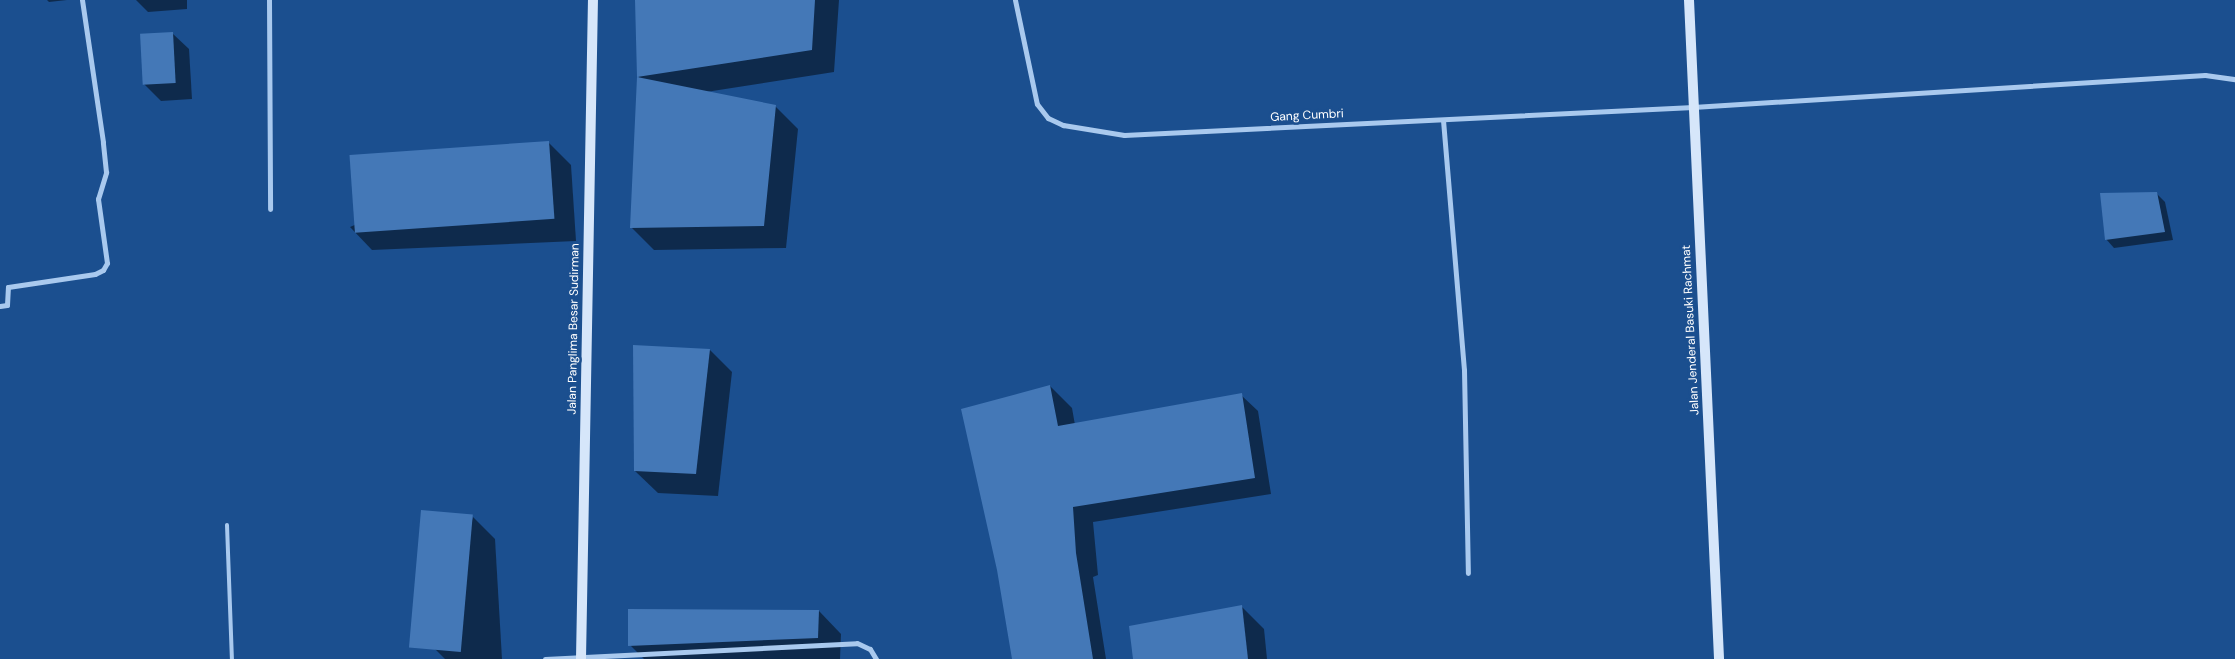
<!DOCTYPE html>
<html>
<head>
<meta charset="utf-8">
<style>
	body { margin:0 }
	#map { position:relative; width:2235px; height:659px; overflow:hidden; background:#1b4f8f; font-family:"DM Sans",sans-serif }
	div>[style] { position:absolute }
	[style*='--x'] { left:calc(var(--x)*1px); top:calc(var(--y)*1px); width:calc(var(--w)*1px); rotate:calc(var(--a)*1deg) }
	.shadow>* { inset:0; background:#0007 }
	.building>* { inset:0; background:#4478b7; transform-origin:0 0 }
	.lane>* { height:4px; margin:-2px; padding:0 2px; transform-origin:2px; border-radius:2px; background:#a9c9ee }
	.street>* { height:5px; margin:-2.5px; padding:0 2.5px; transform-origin:2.5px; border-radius:2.5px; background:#a9c9ee }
	.secondary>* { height:10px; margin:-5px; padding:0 5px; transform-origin:5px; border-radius:5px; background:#d6e6fa }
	span { translate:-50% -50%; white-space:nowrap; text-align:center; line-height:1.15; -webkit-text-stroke:5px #1b4f8f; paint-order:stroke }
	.street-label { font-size:12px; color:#fff }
</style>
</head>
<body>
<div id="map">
	<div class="shadow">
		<div style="clip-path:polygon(47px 0,67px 0,49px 2px)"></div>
		<div style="clip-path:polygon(136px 0,187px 0,187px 9px,148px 12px)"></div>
		<div style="clip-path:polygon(636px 0,839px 0,834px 72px,706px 92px,775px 106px,798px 129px,786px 248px,654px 250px,632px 228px,639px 78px)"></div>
		<div style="clip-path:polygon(172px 33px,189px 49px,192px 99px,161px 101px,144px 84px)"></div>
		<div style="clip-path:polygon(548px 142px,571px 165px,576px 241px,372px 250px,350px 227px)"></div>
		<div style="clip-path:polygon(2157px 194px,2165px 202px,2173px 240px,2114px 248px,2106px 239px)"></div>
		<div style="clip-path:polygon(710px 350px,732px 372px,718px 496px,658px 493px,635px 471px)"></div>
		<div style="clip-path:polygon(1050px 386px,1072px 408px,1075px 425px,1241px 395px,1258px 411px,1271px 494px,1093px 522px,1098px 575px,1093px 577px,1106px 659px,1013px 659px)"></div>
		<div style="clip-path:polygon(473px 517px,495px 539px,502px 659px,445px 659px,434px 648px)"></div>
		<div style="clip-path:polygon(1241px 606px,1264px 629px,1267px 659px,1134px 659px)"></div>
		<div style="clip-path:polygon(819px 611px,841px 634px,840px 659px,644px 659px,630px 645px)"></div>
	</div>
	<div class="building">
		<div style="clip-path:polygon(635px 0,815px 0,812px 50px,637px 77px,776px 105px,764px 226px,630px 228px,637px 77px)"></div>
		<div style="left:173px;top:32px;width:51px;height:33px;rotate:87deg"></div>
		<div style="left:549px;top:141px;width:78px;height:200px;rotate:86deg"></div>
		<div style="clip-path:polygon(2157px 192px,2165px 232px,2105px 240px,2100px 193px)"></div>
		<div style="clip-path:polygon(633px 345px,710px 349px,696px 474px,634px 471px)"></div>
		<div style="clip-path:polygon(1050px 385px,1058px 426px,1242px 393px,1255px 478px,1073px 507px,1076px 553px,1093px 659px,1012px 659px,997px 570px,961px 409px)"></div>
		<div style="left:421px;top:510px;width:52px;height:138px;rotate:5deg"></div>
		<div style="clip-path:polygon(1242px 605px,1248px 659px,1133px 659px,1129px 626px)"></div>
		<div style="clip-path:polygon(628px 609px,819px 610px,818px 638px,628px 646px)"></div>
	</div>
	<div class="lane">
		<div style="--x:227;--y:525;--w:134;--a:87.9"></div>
	</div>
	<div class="street">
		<div style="--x:269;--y:0;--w:209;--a:89.7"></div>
		<div style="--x:1015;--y:0;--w:106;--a:78.1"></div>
		<div style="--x:1037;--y:104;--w:18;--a:52"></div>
		<div style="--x:1048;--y:118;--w:17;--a:25"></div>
		<div style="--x:1063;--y:125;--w:62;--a:9.3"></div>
		<div style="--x:1124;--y:135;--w:570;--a:-2.82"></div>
		<div style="--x:1693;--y:107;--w:513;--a:-3.58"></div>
		<div style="--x:2205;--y:75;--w:30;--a:8"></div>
		<div style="--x:1443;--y:120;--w:251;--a:85.2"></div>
		<div style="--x:1464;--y:370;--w:203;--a:88.9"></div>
		<div style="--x:0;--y:306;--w:7;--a:-8"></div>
		<div style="--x:7;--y:305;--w:18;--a:-87"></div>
		<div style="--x:8;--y:287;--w:88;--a:-8.5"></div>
		<div style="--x:95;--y:274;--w:9;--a:-27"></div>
		<div style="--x:103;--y:270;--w:8;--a:-60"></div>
		<div style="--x:107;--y:263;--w:65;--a:-98"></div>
		<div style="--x:98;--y:199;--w:28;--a:-73"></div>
		<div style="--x:106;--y:172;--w:30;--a:-96"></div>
		<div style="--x:103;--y:142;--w:144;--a:-98.4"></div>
		<div style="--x:545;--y:659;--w:312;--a:-2.9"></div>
		<div style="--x:857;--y:643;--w:14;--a:25"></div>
		<div style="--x:870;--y:649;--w:12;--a:59"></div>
	</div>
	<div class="secondary">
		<div style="--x:1689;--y:0;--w:660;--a:87.39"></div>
		<div style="--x:581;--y:659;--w:659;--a:-88.96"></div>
	</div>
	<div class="street-label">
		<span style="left:1307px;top:116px;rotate:-3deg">Gang Cumbri</span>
		<span style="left:574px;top:329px;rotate:-89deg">Jalan Panglima Besar Sudirman</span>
		<span style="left:1691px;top:330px;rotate:-93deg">Jalan Jenderal Basuki Rachmat</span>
	</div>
</div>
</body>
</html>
